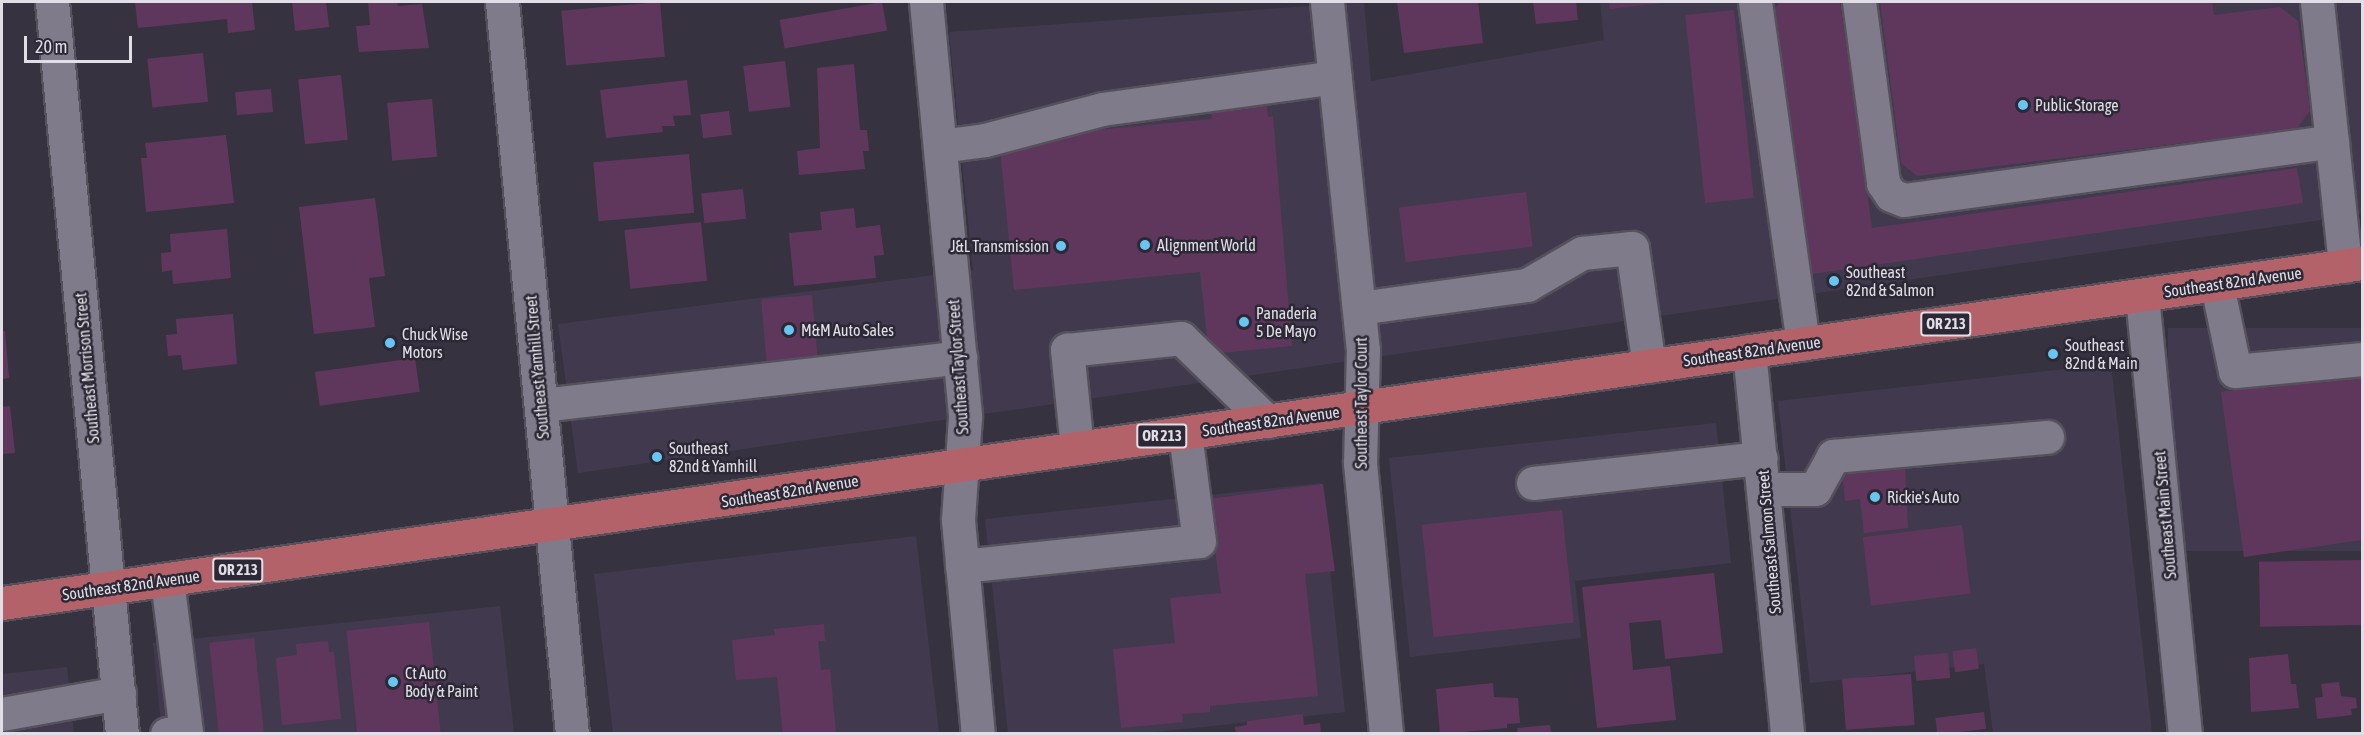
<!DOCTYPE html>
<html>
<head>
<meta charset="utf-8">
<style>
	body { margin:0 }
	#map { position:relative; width:2364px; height:735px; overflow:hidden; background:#373240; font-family:"Asap Condensed",sans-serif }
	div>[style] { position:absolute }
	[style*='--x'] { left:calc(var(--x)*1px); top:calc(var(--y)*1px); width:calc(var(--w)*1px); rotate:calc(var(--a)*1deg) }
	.built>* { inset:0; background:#413a4e; transform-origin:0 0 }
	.building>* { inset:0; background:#60375c; transform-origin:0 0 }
	.roads { filter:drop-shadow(2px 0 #55515c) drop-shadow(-2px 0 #55515c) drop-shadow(0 2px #55515c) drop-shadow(0 -2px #55515c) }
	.minor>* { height:33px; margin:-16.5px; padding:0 16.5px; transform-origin:16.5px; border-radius:16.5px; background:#807b8a }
	.major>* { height:33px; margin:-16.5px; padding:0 16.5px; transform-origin:16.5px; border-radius:16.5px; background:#b3626a }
	.dots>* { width:16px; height:16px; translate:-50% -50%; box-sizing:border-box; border:3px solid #2d2835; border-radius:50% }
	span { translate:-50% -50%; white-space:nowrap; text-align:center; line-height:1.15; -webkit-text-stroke:5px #2d2835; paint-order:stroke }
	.shield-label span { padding:2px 4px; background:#2d2835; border:2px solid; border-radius:4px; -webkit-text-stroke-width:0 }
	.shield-label { font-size:15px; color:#e1dee7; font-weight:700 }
	.poi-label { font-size:16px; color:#e1dee7 }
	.left { translate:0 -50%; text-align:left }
	.right { translate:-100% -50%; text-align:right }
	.street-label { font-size:16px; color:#e1dee7 }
	.frame { position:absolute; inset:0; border:3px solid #e1dee7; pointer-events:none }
	.scale { position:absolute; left:24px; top:36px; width:108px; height:27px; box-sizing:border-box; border:3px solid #e1dee7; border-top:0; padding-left:8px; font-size:18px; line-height:21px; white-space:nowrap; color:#e1dee7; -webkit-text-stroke:4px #2d2835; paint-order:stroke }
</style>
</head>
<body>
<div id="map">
	<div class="built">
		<div style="clip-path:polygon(1364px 2px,1371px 81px,1604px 40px,1600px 2px,2362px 2px,2362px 214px,578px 473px,558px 324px,973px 270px,949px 32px)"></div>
		<div style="left:2362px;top:328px;width:223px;height:194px;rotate:90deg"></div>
		<div style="clip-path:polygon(2111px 364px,2152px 733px,1993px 733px,1984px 664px,1810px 683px,1778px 401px)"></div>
		<div style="clip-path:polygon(1716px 423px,1731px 563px,1575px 581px,1581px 638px,1410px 657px,1389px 458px)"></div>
		<div style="clip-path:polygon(1321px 483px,1345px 712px,1145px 733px,1008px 733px,985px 519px)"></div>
		<div style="clip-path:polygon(916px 536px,939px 733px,613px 733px,594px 574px)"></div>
		<div style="clip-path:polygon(500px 606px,514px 733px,162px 733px,153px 643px)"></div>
		<div style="clip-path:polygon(67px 667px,74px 733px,2px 733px,2px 674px)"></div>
	</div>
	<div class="building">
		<div style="clip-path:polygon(135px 2px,252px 2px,255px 30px,228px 33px,227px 19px,138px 28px)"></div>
		<div style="clip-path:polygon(292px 2px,326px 2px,329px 27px,295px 31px)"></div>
		<div style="clip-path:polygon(368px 2px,397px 2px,398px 6px,422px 4px,429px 48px,359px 52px,356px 26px,370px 25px)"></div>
		<div style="left:660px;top:2px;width:55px;height:99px;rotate:85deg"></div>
		<div style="left:882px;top:2px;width:29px;height:104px;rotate:80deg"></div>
		<div style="clip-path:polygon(1397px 2px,1478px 2px,1483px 43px,1404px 53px)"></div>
		<div style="clip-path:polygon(1533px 2px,1576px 2px,1578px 20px,1536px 24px)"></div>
		<div style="clip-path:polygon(1609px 2px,1663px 2px,1663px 3px,1610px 9px)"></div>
		<div style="clip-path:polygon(1780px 2px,1840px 2px,1872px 228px,2297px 168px,2303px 203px,1812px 274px,1774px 9px)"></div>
		<div style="clip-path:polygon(1880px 2px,2212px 2px,2214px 15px,2280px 7px,2298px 21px,2310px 111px,2296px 129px,1917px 176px,1901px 163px)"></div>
		<div style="left:1734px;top:10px;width:189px;height:49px;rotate:84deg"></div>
		<div style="left:203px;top:53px;width:49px;height:56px;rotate:84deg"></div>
		<div style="left:785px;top:61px;width:46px;height:42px;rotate:83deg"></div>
		<div style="clip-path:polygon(854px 64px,860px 130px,867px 130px,869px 151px,863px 151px,865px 169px,799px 175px,797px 151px,820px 148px,817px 68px)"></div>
		<div style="left:341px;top:75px;width:65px;height:43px;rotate:84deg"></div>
		<div style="clip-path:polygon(687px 80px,691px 115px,673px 116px,675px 126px,662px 126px,663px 132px,606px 138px,600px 90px)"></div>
		<div style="left:271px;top:89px;width:23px;height:36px;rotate:85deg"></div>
		<div style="clip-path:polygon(1266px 95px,1268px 117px,1273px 116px,1292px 346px,1209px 354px,1200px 272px,1014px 290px,999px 139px,1212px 119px,1210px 100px)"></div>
		<div style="left:432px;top:99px;width:58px;height:45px;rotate:85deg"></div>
		<div style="left:729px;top:111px;width:24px;height:29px;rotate:83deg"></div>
		<div style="clip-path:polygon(226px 135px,234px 203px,146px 212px,141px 158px,147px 158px,145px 143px)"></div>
		<div style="left:689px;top:154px;width:59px;height:96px;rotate:85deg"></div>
		<div style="left:743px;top:189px;width:30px;height:42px;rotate:84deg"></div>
		<div style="left:1526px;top:192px;width:55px;height:128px;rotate:83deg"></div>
		<div style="clip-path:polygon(375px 198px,385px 276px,369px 278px,375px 327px,314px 334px,299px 207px)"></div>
		<div style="clip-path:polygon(854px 208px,856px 228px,880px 225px,884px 255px,874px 256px,876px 278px,794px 286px,789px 233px,822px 230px,820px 212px)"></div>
		<div style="left:701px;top:222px;width:59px;height:77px;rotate:84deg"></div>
		<div style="clip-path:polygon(227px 229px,231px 278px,173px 284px,172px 270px,162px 272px,161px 253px,171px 252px,170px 234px)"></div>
		<div style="left:812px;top:295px;width:65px;height:51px;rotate:85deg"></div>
		<div style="clip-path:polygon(233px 314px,237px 364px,183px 370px,181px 355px,168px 356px,166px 335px,177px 334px,176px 319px)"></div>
		<div style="clip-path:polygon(2px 331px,5px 331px,9px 378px,2px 379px)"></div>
		<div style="left:415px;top:358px;width:34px;height:101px;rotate:82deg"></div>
		<div style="clip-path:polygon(2362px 372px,2362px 540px,2244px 557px,2221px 392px)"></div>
		<div style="clip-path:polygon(10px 406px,15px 453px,2px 454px,2px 407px)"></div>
		<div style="clip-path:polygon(1905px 466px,1908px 528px,1864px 533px,1860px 499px,1845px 501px,1842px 470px)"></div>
		<div style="clip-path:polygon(1323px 484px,1335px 571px,1305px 574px,1318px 696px,1210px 706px,1210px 712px,1182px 714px,1183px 722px,1121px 728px,1113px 649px,1175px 643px,1170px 598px,1221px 593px,1208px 499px)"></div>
		<div style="left:1562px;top:510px;width:113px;height:141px;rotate:84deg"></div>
		<div style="left:1962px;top:525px;width:69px;height:100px;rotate:83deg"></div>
		<div style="left:2361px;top:560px;width:65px;height:102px;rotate:89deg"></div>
		<div style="clip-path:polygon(1714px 573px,1723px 653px,1665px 659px,1661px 620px,1629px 623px,1633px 670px,1670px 666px,1676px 720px,1597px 728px,1582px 587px)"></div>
		<div style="left:429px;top:622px;width:113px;height:83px;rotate:84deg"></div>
		<div style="clip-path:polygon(824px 624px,825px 641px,818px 641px,821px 670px,830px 669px,836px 734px,783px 734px,777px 677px,736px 680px,732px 640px,775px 635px,774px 629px)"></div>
		<div style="left:254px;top:638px;width:97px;height:45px;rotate:84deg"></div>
		<div style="clip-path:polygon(328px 641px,329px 652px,334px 652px,341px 719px,282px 725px,276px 658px,297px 655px,296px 644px)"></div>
		<div style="left:1976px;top:648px;width:21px;height:24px;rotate:82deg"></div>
		<div style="left:1948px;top:653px;width:25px;height:34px;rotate:85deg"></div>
		<div style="clip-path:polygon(2288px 654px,2291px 684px,2296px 684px,2299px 708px,2251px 712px,2249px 658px)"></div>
		<div style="left:1911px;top:674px;width:51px;height:69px;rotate:86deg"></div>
		<div style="clip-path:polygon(2339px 682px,2341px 696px,2356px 698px,2357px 708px,2351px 709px,2352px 715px,2317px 719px,2315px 698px,2323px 697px,2321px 684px)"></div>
		<div style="clip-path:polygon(1493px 683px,1494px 697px,1518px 698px,1520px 723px,1507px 724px,1507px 728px,1440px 734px,1436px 689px)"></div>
		<div style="left:1984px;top:712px;width:17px;height:49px;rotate:83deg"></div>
		<div style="clip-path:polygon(1303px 714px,1304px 725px,1320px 723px,1321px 734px,1236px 734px,1235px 727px,1247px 725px,1247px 721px)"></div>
		<div style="clip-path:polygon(1550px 725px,1551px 734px,1518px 734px,1517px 728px)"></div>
	</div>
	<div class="roads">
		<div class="minor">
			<div style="--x:52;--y:2;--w:735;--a:84.54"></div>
			<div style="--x:502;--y:2;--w:735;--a:84.54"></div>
			<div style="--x:926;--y:2;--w:417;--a:84.6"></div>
			<div style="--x:965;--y:417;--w:103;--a:93.9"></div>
			<div style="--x:958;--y:520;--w:215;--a:84.7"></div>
			<div style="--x:1327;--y:2;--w:350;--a:84.1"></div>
			<div style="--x:1363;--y:350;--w:113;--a:91.5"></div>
			<div style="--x:1360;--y:463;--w:272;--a:84.5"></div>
			<div style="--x:1755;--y:2;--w:345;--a:82"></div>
			<div style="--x:1859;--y:2;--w:183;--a:82.4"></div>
			<div style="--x:1883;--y:183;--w:14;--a:56"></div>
			<div style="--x:1891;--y:195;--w:14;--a:21"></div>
			<div style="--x:1904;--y:200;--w:432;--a:-7.8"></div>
			<div style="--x:2317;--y:2;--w:265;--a:83.9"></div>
			<div style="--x:940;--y:146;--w:45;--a:-7.6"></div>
			<div style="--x:985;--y:140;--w:121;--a:-14.8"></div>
			<div style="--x:1102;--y:109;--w:235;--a:-7.8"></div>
			<div style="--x:2217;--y:285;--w:88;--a:78.2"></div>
			<div style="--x:2235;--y:371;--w:128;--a:-5.4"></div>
			<div style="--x:2142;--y:296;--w:440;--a:84.4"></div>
			<div style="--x:1359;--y:308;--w:170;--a:-7.8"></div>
			<div style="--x:1527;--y:285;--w:64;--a:-30.2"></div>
			<div style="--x:1582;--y:253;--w:50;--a:-5.7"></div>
			<div style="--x:1632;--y:248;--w:119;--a:81.8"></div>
			<div style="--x:1749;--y:351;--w:385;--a:84.3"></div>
			<div style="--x:541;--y:405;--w:422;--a:-6.5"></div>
			<div style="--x:1077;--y:448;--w:99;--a:-95.8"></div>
			<div style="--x:1067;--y:350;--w:115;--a:-6"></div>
			<div style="--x:1181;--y:338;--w:120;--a:44"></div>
			<div style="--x:1533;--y:483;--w:229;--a:-6.3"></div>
			<div style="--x:1764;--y:489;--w:51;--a:0"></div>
			<div style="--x:1815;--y:489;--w:38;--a:-61"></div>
			<div style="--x:1833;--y:456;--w:215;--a:-5.1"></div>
			<div style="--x:962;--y:566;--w:238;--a:-6"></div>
			<div style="--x:1199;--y:541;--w:109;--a:-97.4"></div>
			<div style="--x:2;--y:714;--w:119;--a:-10.2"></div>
			<div style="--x:167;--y:734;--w:19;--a:-6"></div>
			<div style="--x:186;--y:732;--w:153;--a:-97.1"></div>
		</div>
		<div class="major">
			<div style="--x:2;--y:603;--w:2384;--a:-8.2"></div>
		</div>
	</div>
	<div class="dots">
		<div style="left:2023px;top:105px;background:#68c4f0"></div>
		<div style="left:1145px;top:245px;background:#68c4f0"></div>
		<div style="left:1061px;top:246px;background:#68c4f0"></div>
		<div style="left:1834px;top:281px;background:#68c4f0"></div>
		<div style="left:1244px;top:322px;background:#68c4f0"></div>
		<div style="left:789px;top:330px;background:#68c4f0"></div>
		<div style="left:390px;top:343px;background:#68c4f0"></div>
		<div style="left:2053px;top:354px;background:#68c4f0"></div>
		<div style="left:657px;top:457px;background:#68c4f0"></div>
		<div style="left:1875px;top:497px;background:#68c4f0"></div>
		<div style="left:393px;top:682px;background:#68c4f0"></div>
	</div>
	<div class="shield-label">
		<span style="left:1946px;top:324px">OR 213</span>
		<span style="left:1162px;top:436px">OR 213</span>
		<span style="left:238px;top:570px">OR 213</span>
	</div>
	<div class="poi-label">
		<span class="left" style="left:2035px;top:105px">Public Storage</span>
		<span class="left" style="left:1157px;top:245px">Alignment World</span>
		<span class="right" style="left:1049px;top:246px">J&amp;L Transmission</span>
		<span class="left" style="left:1846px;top:281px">Southeast<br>82nd &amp; Salmon</span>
		<span class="left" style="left:1256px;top:322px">Panaderia<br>5 De Mayo</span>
		<span class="left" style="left:801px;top:330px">M&amp;M Auto Sales</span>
		<span class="left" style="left:402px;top:343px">Chuck Wise<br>Motors</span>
		<span class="left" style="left:2065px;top:354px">Southeast<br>82nd &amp; Main</span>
		<span class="left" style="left:669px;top:457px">Southeast<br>82nd &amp; Yamhill</span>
		<span class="left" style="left:1887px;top:497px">Rickie's Auto</span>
		<span class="left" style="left:405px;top:682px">Ct Auto<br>Body &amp; Paint</span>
	</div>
	<div class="street-label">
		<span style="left:2233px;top:282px;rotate:-8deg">Southeast 82nd Avenue</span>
		<span style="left:1752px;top:351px;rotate:-8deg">Southeast 82nd Avenue</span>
		<span style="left:537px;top:367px;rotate:-95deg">Southeast Yamhill Street</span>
		<span style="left:958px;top:367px;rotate:-94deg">Southeast Taylor Street</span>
		<span style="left:87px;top:368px;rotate:-95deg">Southeast Morrison Street</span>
		<span style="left:1361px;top:403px;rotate:-90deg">Southeast Taylor Court</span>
		<span style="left:1271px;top:421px;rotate:-8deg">Southeast 82nd Avenue</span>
		<span style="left:790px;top:491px;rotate:-9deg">Southeast 82nd Avenue</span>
		<span style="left:2165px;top:515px;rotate:-95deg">Southeast Main Street</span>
		<span style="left:1769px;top:542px;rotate:-95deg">Southeast Salmon Street</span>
		<span style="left:131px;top:585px;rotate:-8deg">Southeast 82nd Avenue</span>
	</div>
	<div class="frame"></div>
	<div class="scale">20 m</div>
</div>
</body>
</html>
